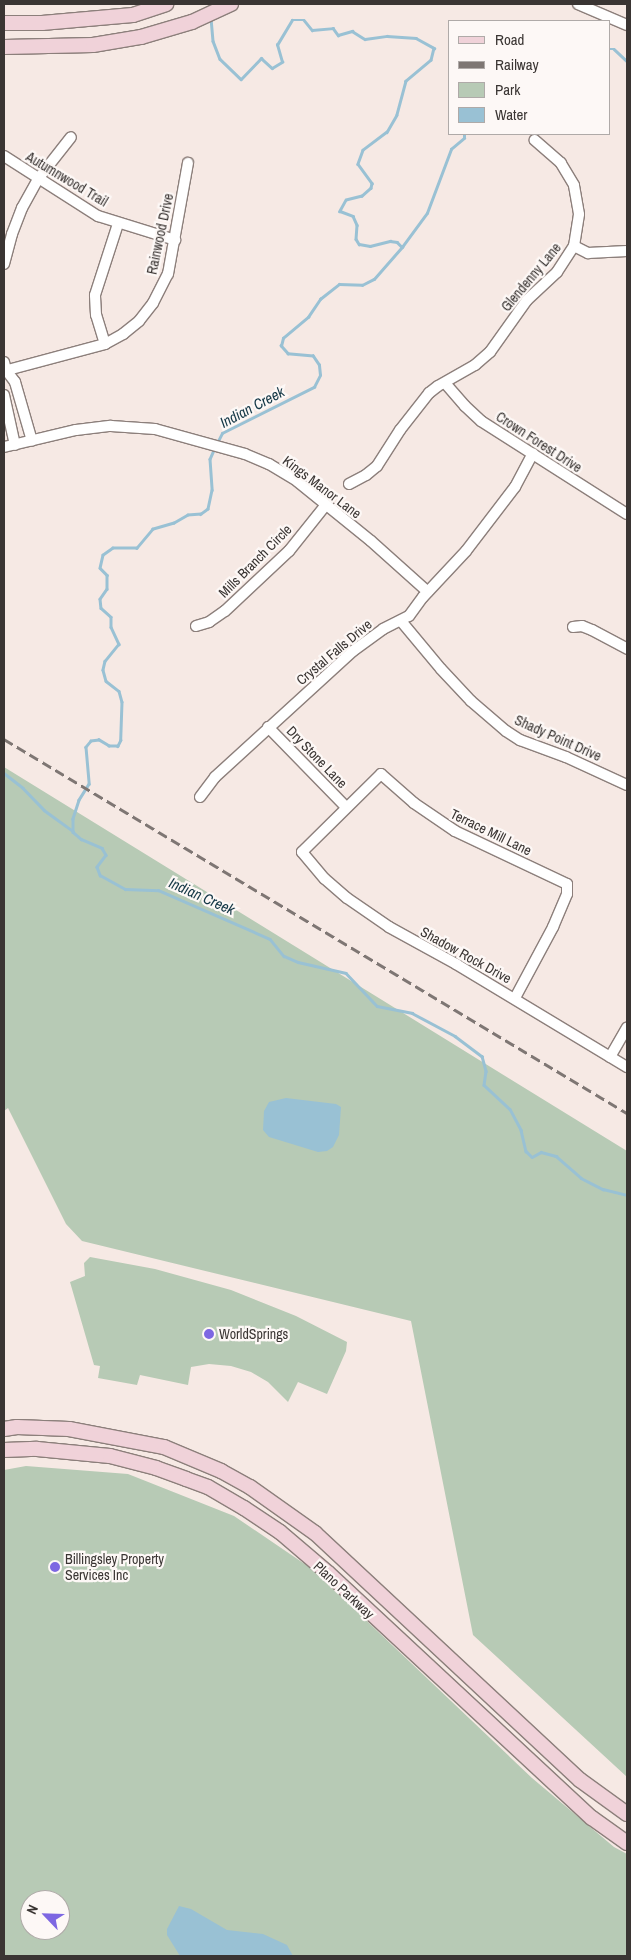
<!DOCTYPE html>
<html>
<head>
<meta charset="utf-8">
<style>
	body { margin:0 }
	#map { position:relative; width:631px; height:1960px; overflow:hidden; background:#f6e9e4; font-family:"Archivo Narrow",sans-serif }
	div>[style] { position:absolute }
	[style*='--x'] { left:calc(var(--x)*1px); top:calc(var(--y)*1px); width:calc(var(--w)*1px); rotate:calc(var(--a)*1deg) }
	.green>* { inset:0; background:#b7cab5 }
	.water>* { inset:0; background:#99c1d4 }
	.stream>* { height:2.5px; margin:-1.25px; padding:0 1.25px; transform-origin:1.25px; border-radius:1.25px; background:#99c1d4 }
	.roads { filter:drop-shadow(1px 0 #8c7f7b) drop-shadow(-1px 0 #8c7f7b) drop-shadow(0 1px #8c7f7b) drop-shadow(0 -1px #8c7f7b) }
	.minor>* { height:10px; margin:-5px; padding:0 5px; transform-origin:5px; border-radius:5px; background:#fff }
	.secondary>* { height:14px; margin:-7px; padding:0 7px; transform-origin:7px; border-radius:7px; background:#f0d2d9 }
	.rail>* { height:2.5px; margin-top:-1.25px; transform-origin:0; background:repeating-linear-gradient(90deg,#7e7673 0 10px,transparent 0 15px) }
	.dots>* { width:14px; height:14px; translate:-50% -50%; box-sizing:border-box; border:2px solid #fdf8f6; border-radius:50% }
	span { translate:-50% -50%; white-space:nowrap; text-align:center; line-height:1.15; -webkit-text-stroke:4.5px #fdf8f6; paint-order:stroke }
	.street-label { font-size:14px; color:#3a3533 }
	.poi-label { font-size:14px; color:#3a3533 }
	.left { translate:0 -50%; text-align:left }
	.water-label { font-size:15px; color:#133645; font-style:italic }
	.frame { position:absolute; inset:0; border:5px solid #3a3533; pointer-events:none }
	.legend { position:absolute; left:448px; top:20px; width:162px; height:115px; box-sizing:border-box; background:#fdf8f6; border:1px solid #afaaa8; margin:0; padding:6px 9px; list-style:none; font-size:15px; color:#3a3533 }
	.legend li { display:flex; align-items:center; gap:10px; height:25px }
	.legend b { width:25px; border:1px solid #afaaa8 }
	.north { position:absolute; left:20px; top:1890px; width:50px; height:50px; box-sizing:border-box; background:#fdf8f6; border:1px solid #afaaa8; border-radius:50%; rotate:294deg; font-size:14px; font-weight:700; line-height:20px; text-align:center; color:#3a3533 }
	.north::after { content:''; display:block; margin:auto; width:18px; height:22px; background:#7d67e2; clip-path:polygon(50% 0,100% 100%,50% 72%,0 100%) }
</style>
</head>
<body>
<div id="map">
	<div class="green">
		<div style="clip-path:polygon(4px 767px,627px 1151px,627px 1777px,473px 1635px,411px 1321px,82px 1241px,66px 1224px,8px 1108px,4px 1111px)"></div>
		<div style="clip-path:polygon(90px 1257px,155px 1269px,231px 1290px,296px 1316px,347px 1342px,346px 1351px,327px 1394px,298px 1382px,288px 1402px,268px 1382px,251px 1372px,231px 1366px,209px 1364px,191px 1367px,188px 1385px,140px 1375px,137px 1385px,98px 1378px,100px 1366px,94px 1365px,70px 1282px,85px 1276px,84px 1263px)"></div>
		<div style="clip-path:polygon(evenodd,26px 1466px,128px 1474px,234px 1516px,312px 1569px,532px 1778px,614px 1847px,627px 1854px,627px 1956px,4px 1956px,4px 1470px,26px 1466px,30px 1900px,60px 1900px,60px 1930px,30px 1930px,30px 1900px)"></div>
	</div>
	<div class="water">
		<div style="clip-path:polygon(286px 1098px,336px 1104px,341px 1107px,339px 1135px,333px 1147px,327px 1151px,318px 1152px,269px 1137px,263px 1130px,264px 1111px,269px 1102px)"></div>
		<div style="clip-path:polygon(179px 1906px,191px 1909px,227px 1930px,263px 1934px,287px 1945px,293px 1956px,180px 1956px,167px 1935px,167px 1929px)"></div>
	</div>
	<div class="stream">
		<div style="--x:211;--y:18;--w:23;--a:85"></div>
		<div style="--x:213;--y:41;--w:19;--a:69"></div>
		<div style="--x:220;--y:59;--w:29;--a:44"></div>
		<div style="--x:241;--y:79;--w:29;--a:-46"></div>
		<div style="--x:261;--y:58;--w:15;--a:42"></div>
		<div style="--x:272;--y:68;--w:12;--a:-31"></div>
		<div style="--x:282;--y:62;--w:18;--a:-106"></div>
		<div style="--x:277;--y:45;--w:29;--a:-59"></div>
		<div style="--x:292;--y:20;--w:12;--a:0"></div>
		<div style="--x:304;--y:20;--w:13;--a:51"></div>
		<div style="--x:312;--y:30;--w:21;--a:-5"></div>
		<div style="--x:333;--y:28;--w:9;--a:54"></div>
		<div style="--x:338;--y:35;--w:15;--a:-16"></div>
		<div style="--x:352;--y:31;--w:15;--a:32"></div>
		<div style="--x:365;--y:39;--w:22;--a:-8"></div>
		<div style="--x:387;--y:36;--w:29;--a:4"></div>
		<div style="--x:416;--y:38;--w:21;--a:29"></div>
		<div style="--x:434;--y:48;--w:12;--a:104"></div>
		<div style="--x:431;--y:60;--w:33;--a:140"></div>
		<div style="--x:406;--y:81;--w:35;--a:105"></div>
		<div style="--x:397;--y:115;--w:20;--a:120"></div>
		<div style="--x:387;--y:132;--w:30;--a:143"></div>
		<div style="--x:363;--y:150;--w:15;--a:110"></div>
		<div style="--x:358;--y:164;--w:24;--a:54"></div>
		<div style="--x:372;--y:183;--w:5;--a:101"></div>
		<div style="--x:371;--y:188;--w:12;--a:138"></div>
		<div style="--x:362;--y:196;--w:16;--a:166"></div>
		<div style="--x:346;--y:200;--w:13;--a:119"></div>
		<div style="--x:340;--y:211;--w:14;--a:21"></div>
		<div style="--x:353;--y:216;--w:10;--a:66"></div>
		<div style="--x:357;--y:225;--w:14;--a:94"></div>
		<div style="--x:356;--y:239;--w:6;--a:59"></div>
		<div style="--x:359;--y:244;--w:11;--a:10"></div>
		<div style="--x:370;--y:246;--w:21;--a:-14"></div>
		<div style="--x:390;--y:241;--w:7;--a:8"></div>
		<div style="--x:397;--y:242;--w:7;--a:45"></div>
		<div style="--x:610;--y:49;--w:4;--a:0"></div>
		<div style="--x:614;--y:49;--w:18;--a:43"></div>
		<div style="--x:217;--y:443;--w:11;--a:-63"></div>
		<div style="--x:222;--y:433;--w:103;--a:-26.6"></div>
		<div style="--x:314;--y:387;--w:13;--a:-63"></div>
		<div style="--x:320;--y:375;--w:10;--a:-96"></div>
		<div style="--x:319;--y:365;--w:11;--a:-124"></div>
		<div style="--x:313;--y:356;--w:25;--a:-175"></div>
		<div style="--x:288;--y:354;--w:11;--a:-131"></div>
		<div style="--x:281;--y:346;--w:8;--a:-76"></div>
		<div style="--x:283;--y:338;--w:33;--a:-40"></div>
		<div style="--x:308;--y:317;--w:22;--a:-56"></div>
		<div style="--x:320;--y:299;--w:24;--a:-38"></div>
		<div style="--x:339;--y:284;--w:23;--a:2"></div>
		<div style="--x:362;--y:285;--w:13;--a:-27"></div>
		<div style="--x:374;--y:279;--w:43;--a:-48.8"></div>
		<div style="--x:402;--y:247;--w:42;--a:-53.7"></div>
		<div style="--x:427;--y:213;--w:68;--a:-69.4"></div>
		<div style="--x:451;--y:149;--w:17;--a:-40"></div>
		<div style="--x:464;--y:138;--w:4;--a:-90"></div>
		<div style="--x:215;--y:448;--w:12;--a:114"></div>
		<div style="--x:210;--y:459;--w:31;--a:86"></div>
		<div style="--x:212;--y:490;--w:19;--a:102"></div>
		<div style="--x:208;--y:509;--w:9;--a:144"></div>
		<div style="--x:201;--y:514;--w:13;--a:176"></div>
		<div style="--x:188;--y:515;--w:16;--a:150"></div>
		<div style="--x:174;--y:523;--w:22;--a:164"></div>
		<div style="--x:153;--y:529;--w:25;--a:130"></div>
		<div style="--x:137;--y:548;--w:24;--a:180"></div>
		<div style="--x:113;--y:548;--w:12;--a:145"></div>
		<div style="--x:103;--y:555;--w:13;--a:103"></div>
		<div style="--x:100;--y:568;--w:10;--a:45"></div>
		<div style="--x:107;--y:575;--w:14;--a:90"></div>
		<div style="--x:107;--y:589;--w:12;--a:125"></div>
		<div style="--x:100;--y:599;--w:9;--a:84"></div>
		<div style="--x:101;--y:608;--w:13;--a:42"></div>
		<div style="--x:111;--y:617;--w:10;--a:90"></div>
		<div style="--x:111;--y:627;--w:19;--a:65"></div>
		<div style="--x:119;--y:644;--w:22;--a:129"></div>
		<div style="--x:105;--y:661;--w:9;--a:103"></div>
		<div style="--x:103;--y:670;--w:11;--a:75"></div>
		<div style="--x:106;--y:681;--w:16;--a:38"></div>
		<div style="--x:119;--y:691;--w:11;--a:75"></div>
		<div style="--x:122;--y:702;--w:38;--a:92"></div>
		<div style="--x:121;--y:740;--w:7;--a:117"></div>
		<div style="--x:118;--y:746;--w:9;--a:180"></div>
		<div style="--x:109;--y:746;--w:12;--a:-149"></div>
		<div style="--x:99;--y:740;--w:8;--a:173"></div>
		<div style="--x:91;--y:741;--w:8;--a:130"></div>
		<div style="--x:86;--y:747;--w:37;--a:85"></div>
		<div style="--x:89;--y:784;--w:19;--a:122"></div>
		<div style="--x:79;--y:800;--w:20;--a:108"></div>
		<div style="--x:73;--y:819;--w:13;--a:90"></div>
		<div style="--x:73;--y:832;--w:11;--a:41"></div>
		<div style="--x:81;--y:839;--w:23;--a:23"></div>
		<div style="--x:102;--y:848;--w:8;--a:60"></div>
		<div style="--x:106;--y:855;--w:15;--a:127"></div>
		<div style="--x:97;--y:867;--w:9;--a:69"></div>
		<div style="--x:100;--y:875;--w:29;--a:29"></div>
		<div style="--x:125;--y:889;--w:33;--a:2"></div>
		<div style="--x:158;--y:890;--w:122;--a:23.6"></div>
		<div style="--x:270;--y:939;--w:22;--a:51"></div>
		<div style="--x:284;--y:956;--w:15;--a:23"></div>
		<div style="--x:298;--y:962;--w:49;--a:12.9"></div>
		<div style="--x:346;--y:973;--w:45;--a:46.8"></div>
		<div style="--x:377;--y:1006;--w:36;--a:11"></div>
		<div style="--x:412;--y:1013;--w:49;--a:28.1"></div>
		<div style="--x:455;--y:1036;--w:34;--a:37"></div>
		<div style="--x:482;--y:1056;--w:16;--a:75"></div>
		<div style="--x:486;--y:1071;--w:14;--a:98"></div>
		<div style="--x:484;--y:1085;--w:35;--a:43"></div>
		<div style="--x:510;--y:1109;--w:24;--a:62"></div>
		<div style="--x:521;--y:1130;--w:22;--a:77"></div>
		<div style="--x:526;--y:1151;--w:8;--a:45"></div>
		<div style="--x:532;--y:1157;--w:10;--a:-29"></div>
		<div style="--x:541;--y:1152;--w:16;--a:15"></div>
		<div style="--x:556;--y:1156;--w:33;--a:41"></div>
		<div style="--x:581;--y:1178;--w:25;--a:27"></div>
		<div style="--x:603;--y:1189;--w:25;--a:14"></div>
		<div style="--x:4;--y:773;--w:24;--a:38"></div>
		<div style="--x:23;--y:788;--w:30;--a:46"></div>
		<div style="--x:44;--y:810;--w:36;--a:36"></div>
	</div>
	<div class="roads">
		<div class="minor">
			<div style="--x:578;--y:4;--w:53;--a:23.2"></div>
			<div style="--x:4;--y:156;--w:112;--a:32.6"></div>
			<div style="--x:98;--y:216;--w:81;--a:17.3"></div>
			<div style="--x:574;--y:246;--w:16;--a:27"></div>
			<div style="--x:588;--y:253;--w:39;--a:-3"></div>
			<div style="--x:4;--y:264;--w:31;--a:-75"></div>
			<div style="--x:12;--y:234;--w:28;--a:-69"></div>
			<div style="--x:22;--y:208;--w:33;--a:-61"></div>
			<div style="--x:38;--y:179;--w:53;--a:-51.8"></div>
			<div style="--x:105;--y:344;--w:30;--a:-107"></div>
			<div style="--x:96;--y:315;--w:20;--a:-93"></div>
			<div style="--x:95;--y:295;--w:75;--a:-72.1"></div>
			<div style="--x:4;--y:362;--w:8;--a:76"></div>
			<div style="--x:6;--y:370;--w:15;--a:53"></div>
			<div style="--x:15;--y:382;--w:61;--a:73.9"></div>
			<div style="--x:4;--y:371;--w:105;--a:-15"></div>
			<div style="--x:105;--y:344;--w:21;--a:-29"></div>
			<div style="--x:123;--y:334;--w:21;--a:-39"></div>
			<div style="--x:139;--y:321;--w:23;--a:-52"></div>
			<div style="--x:153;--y:303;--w:33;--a:-63"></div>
			<div style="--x:168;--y:274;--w:113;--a:-79.8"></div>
			<div style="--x:445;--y:383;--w:30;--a:49"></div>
			<div style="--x:465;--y:406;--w:22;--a:43"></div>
			<div style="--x:481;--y:421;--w:173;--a:32.5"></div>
			<div style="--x:4;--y:395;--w:51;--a:77.6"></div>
			<div style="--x:4;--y:447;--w:74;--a:-13.3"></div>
			<div style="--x:76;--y:430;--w:35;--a:-7"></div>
			<div style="--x:111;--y:426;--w:44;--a:3.9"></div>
			<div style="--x:155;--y:429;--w:93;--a:15.5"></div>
			<div style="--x:245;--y:454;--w:26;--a:23"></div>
			<div style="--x:269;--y:464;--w:33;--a:31"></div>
			<div style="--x:297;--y:481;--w:95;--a:39"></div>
			<div style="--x:371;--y:541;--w:76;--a:41.8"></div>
			<div style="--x:349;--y:484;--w:19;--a:-28"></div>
			<div style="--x:366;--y:475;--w:14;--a:-39"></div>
			<div style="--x:377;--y:466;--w:43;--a:-57.4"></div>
			<div style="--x:400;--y:430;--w:47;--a:-51.9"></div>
			<div style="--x:429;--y:393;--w:11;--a:-38"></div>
			<div style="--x:438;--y:386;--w:43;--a:-29.6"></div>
			<div style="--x:475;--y:365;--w:20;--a:-41"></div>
			<div style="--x:490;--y:352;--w:64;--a:-54.6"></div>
			<div style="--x:527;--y:300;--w:41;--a:-43"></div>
			<div style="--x:557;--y:272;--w:31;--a:-57"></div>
			<div style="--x:574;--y:246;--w:32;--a:-81"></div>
			<div style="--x:579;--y:214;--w:29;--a:-100"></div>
			<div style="--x:574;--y:185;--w:26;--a:-121"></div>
			<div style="--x:561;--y:163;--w:35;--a:-139"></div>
			<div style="--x:401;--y:621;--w:62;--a:50.2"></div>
			<div style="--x:441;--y:669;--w:44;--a:46.8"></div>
			<div style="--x:471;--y:701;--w:46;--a:40.6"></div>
			<div style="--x:506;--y:731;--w:17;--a:33"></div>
			<div style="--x:520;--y:740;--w:49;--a:20.3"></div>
			<div style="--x:566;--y:757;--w:67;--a:24.7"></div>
			<div style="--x:196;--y:626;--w:14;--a:-17"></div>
			<div style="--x:209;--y:622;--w:19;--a:-35"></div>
			<div style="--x:225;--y:611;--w:88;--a:-43.2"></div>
			<div style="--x:289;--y:551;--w:58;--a:-51.3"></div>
			<div style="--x:573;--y:627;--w:9;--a:-6"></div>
			<div style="--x:582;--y:626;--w:11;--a:22"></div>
			<div style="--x:592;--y:630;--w:40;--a:28"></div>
			<div style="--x:268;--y:727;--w:112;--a:45.7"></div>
			<div style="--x:200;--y:797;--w:25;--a:-53"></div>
			<div style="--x:215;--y:777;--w:187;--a:-42.4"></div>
			<div style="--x:353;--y:651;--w:37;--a:-36"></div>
			<div style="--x:383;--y:629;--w:29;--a:-27"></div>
			<div style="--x:409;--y:616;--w:24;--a:-54"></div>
			<div style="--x:423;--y:597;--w:63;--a:-46.9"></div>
			<div style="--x:466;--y:551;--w:81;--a:-52.6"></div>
			<div style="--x:515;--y:487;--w:38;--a:-62"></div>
			<div style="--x:515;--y:998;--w:81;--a:-61.8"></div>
			<div style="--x:553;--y:927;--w:36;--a:-67"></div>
			<div style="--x:567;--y:894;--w:10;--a:-90"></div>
			<div style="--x:567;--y:884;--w:124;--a:-154.7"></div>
			<div style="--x:455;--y:831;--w:50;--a:-145.7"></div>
			<div style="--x:414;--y:803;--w:44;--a:-138.7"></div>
			<div style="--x:381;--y:774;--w:111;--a:135.4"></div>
			<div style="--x:302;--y:852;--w:35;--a:50"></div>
			<div style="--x:325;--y:879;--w:29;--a:41"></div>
			<div style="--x:347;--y:898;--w:51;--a:34.6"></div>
			<div style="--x:389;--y:927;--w:77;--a:28.9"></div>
			<div style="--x:456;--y:964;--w:200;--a:31.1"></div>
			<div style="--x:610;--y:1057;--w:34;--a:-60"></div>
		</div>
		<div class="secondary">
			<div style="--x:4;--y:23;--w:38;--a:0"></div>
			<div style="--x:42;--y:23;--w:91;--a:-5"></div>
			<div style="--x:133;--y:15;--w:35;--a:-18"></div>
			<div style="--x:4;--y:47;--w:89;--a:-1.3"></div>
			<div style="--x:93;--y:45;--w:49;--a:-9.5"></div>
			<div style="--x:141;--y:37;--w:53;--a:-16.4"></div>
			<div style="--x:192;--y:22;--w:43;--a:-24.8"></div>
			<div style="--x:4;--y:1429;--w:13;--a:-9"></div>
			<div style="--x:17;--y:1427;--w:52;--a:2.2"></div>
			<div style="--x:69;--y:1429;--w:97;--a:10.7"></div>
			<div style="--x:164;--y:1447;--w:62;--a:22.8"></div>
			<div style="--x:221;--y:1471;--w:33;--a:29"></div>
			<div style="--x:250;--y:1487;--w:80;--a:35.3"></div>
			<div style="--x:315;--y:1533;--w:362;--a:43"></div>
			<div style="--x:580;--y:1780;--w:58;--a:35.9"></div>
			<div style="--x:4;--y:1450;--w:33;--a:-2"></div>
			<div style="--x:37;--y:1449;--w:73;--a:5.5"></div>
			<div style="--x:110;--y:1456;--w:48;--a:14.6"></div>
			<div style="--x:156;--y:1468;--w:32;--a:20"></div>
			<div style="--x:186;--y:1479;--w:23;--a:20"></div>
			<div style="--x:208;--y:1487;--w:42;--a:30.3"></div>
			<div style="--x:244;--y:1508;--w:43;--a:33.7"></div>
			<div style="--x:280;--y:1532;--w:63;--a:40.5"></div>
			<div style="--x:328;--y:1573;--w:360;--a:42.9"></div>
			<div style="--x:592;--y:1818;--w:43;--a:35.5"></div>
		</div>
	</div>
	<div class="rail">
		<div style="--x:4;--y:739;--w:727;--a:30.98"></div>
	</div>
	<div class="dots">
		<div style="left:209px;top:1334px;background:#7d67e2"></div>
		<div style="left:55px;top:1567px;background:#7d67e2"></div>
	</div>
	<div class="street-label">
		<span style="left:67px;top:179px;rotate:31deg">Autumnwood Trail</span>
		<span style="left:160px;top:234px;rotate:-78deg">Rainwood Drive</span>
		<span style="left:531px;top:277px;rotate:-50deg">Glendenny Lane</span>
		<span style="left:539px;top:442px;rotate:33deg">Crown Forest Drive</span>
		<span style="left:322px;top:487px;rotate:37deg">Kings Manor Lane</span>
		<span style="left:255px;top:561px;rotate:-45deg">Mills Branch Circle</span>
		<span style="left:334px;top:652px;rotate:-40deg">Crystal Falls Drive</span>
		<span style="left:558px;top:738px;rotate:24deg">Shady Point Drive</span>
		<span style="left:317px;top:757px;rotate:46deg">Dry Stone Lane</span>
		<span style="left:491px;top:832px;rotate:26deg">Terrace Mill Lane</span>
		<span style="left:466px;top:955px;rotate:29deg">Shadow Rock Drive</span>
		<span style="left:344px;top:1590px;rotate:43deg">Plano Parkway</span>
	</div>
	<div class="poi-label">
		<span class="left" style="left:219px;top:1334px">WorldSprings</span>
		<span class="left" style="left:65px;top:1567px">Billingsley Property<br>Services Inc</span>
	</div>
	<div class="water-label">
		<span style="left:252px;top:407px;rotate:-28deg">Indian Creek</span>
		<span style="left:202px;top:896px;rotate:24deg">Indian Creek</span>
	</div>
	<div class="frame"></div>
	<ul class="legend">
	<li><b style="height:6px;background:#f0d2d9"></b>Road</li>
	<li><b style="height:6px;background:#7e7673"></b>Railway</li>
	<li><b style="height:14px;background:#b7cab5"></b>Park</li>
	<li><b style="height:14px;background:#99c1d4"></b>Water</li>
	</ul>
	<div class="north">N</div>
</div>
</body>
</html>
